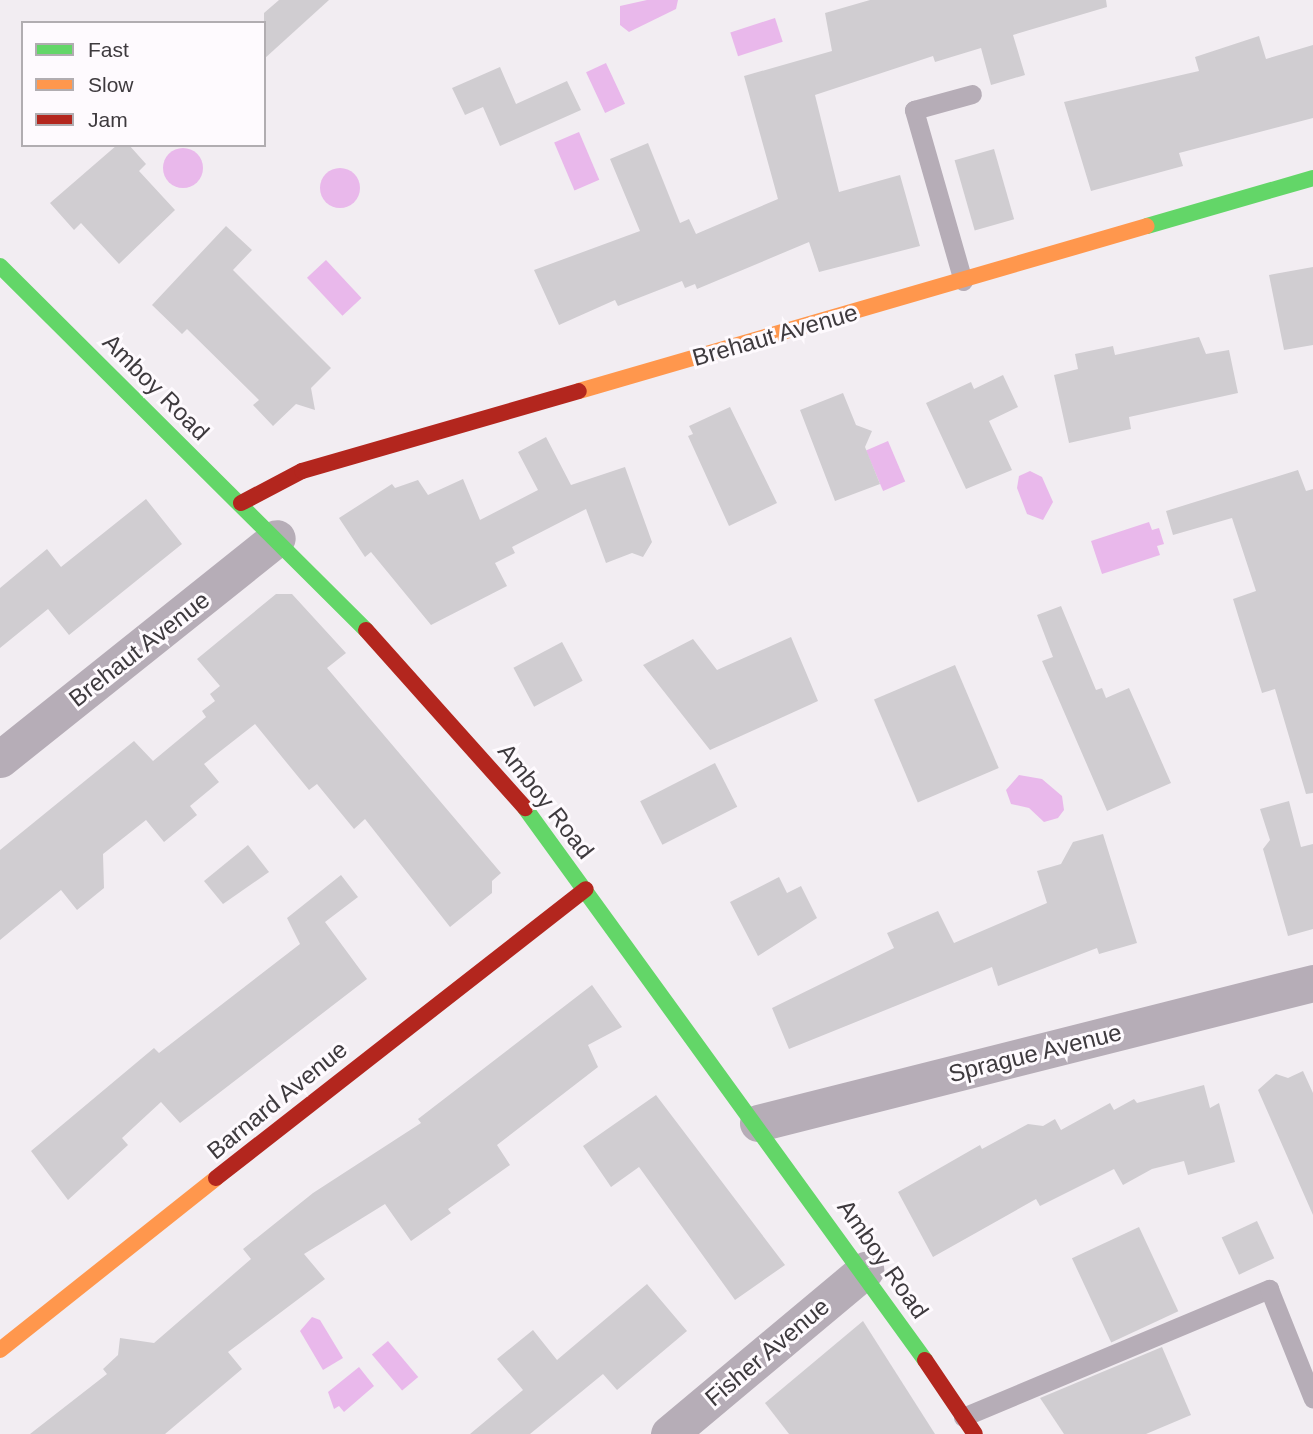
<!DOCTYPE html>
<html>
<head>
<meta charset="utf-8">
<style>
	body { margin:0 }
	#map { position:relative; width:1313px; height:1434px; overflow:hidden; background:#f2edf2; font-family:Arial,sans-serif }
	div>[style] { position:absolute }
	[style*='--x'] { left:calc(var(--x)*1px); top:calc(var(--y)*1px); width:calc(var(--w)*1px); rotate:calc(var(--a)*1deg) }
	.water>* { inset:0; background:#e9b8eb; transform-origin:0 0 }
	.round { border-radius:50% }
	.building>* { inset:0; background:#d0cdd1; transform-origin:0 0 }
	.lane>* { height:19px; margin:-9.5px; padding:0 9.5px; transform-origin:9.5px; border-radius:9.5px; background:#b6adb7 }
	.street>* { height:37px; margin:-18.5px; padding:0 18.5px; transform-origin:18.5px; border-radius:18.5px; background:#b6adb7 }
	.fast>* { height:16px; margin:-8px; padding:0 8px; transform-origin:8px; border-radius:8px; background:#63d668 }
	.slow>* { height:16px; margin:-8px; padding:0 8px; transform-origin:8px; border-radius:8px; background:#ff974d }
	.jam>* { height:16px; margin:-8px; padding:0 8px; transform-origin:8px; border-radius:8px; background:#b3261e }
	span { translate:-50% -50%; white-space:nowrap; text-align:center; line-height:1.15; -webkit-text-stroke:6px #fefafe; paint-order:stroke }
	.street-label { font-size:24px; color:#3e3a3e }
	.legend { position:absolute; left:21px; top:21px; width:245px; height:126px; box-sizing:border-box; background:#fefafe; border:2px solid #b1adb1; margin:0; padding:9px 12px; list-style:none; font-size:21px; color:#3e3a3e }
	.legend li { display:flex; align-items:center; gap:14px; height:35px }
	.legend b { width:35px; border:2px solid #b1adb1 }
</style>
</head>
<body>
<div id="map">
	<div class="water">
		<div style="clip-path:polygon(647px 0,678px 0,676px 9px,629px 32px,620px 25px,620px 6px)"></div>
		<div style="left:775px;top:18px;width:25px;height:47px;rotate:72deg"></div>
		<div style="left:606px;top:63px;width:45px;height:22px;rotate:65deg"></div>
		<div style="left:579px;top:132px;width:52px;height:27px;rotate:67deg"></div>
		<div class="round" style="left:163px;top:148px;width:40px;height:40px"></div>
		<div class="round" style="left:320px;top:168px;width:40px;height:40px"></div>
		<div style="left:326px;top:260px;width:52px;height:26px;rotate:47deg"></div>
		<div style="left:888px;top:441px;width:44px;height:24px;rotate:67deg"></div>
		<div style="clip-path:polygon(1030px 471px,1042px 477px,1053px 502px,1043px 520px,1027px 514px,1017px 488px,1019px 476px)"></div>
		<div style="clip-path:polygon(1149px 522px,1152px 530px,1159px 528px,1164px 544px,1157px 546px,1160px 555px,1102px 574px,1091px 541px)"></div>
		<div style="clip-path:polygon(1019px 775px,1042px 779px,1062px 796px,1064px 810px,1058px 818px,1044px 822px,1029px 808px,1011px 804px,1006px 790px)"></div>
		<div style="clip-path:polygon(312px 1317px,320px 1320px,343px 1358px,323px 1370px,300px 1331px)"></div>
		<div style="left:388px;top:1341px;width:47px;height:21px;rotate:50deg"></div>
		<div style="clip-path:polygon(359px 1367px,374px 1386px,344px 1412px,339px 1406px,334px 1409px,328px 1392px)"></div>
	</div>
	<div class="building">
		<div style="clip-path:polygon(279px 0,329px 0,264px 59px,264px 13px)"></div>
		<div style="clip-path:polygon(870px 0,1106px 0,1107px 7px,1013px 35px,1025px 75px,991px 85px,981px 48px,935px 62px,933px 56px,815px 95px,839px 192px,900px 175px,920px 246px,819px 272px,809px 242px,697px 289px,695px 284px,685px 288px,682px 281px,618px 306px,615px 300px,559px 325px,534px 270px,640px 231px,610px 159px,648px 143px,680px 223px,689px 219px,696px 234px,778px 199px,744px 76px,832px 51px,825px 13px)"></div>
		<div style="clip-path:polygon(1259px 36px,1266px 59px,1313px 45px,1313px 118px,1179px 153px,1183px 166px,1091px 191px,1064px 102px,1199px 71px,1195px 57px)"></div>
		<div style="clip-path:polygon(500px 67px,516px 104px,567px 81px,581px 110px,500px 146px,483px 107px,465px 115px,452px 88px)"></div>
		<div style="clip-path:polygon(117px 145px,129px 145px,146px 164px,139px 171px,175px 210px,119px 264px,81px 223px,74px 230px,50px 203px)"></div>
		<div style="left:994px;top:149px;width:73px;height:41px;rotate:74deg"></div>
		<div style="clip-path:polygon(226px 226px,252px 250px,233px 270px,331px 368px,311px 388px,315px 410px,296px 404px,273px 426px,253px 405px,259px 400px,187px 329px,182px 334px,152px 305px)"></div>
		<div style="clip-path:polygon(1313px 267px,1313px 345px,1284px 350px,1269px 275px)"></div>
		<div style="clip-path:polygon(1199px 337px,1206px 354px,1229px 350px,1238px 393px,1129px 417px,1131px 429px,1069px 443px,1054px 375px,1078px 369px,1075px 354px,1113px 346px,1115px 355px)"></div>
		<div style="clip-path:polygon(1003px 375px,1018px 407px,989px 421px,1012px 470px,966px 489px,926px 403px,971px 382px,974px 389px)"></div>
		<div style="clip-path:polygon(843px 393px,856px 425px,872px 431px,865px 447px,880px 484px,835px 501px,800px 410px)"></div>
		<div style="clip-path:polygon(730px 407px,777px 503px,729px 526px,688px 436px,693px 434px,689px 426px)"></div>
		<div style="clip-path:polygon(546px 437px,571px 485px,625px 467px,652px 542px,643px 557px,632px 553px,606px 563px,586px 509px,512px 547px,515px 553px,495px 563px,507px 586px,431px 625px,371px 552px,365px 557px,339px 518px,392px 484px,395px 488px,418px 480px,428px 495px,463px 479px,480px 520px,538px 490px,518px 452px)"></div>
		<div style="clip-path:polygon(1298px 470px,1306px 491px,1313px 489px,1313px 793px,1306px 794px,1275px 689px,1262px 693px,1233px 599px,1256px 591px,1232px 518px,1173px 535px,1166px 511px)"></div>
		<div style="clip-path:polygon(146px 499px,182px 544px,69px 635px,48px 609px,0 648px,0 588px,47px 549px,61px 567px)"></div>
		<div style="clip-path:polygon(276px 594px,292px 594px,346px 653px,327px 668px,501px 873px,492px 881px,492px 893px,450px 927px,365px 819px,354px 829px,317px 784px,309px 790px,255px 724px,204px 764px,219px 782px,190px 806px,197px 815px,164px 842px,146px 820px,103px 854px,104px 888px,77px 910px,61px 890px,0 940px,0 850px,134px 741px,153px 761px,206px 717px,202px 711px,215px 701px,210px 694px,220px 686px,197px 659px)"></div>
		<div style="clip-path:polygon(1061px 606px,1096px 690px,1102px 688px,1106px 698px,1129px 688px,1171px 783px,1107px 811px,1042px 661px,1053px 657px,1037px 615px)"></div>
		<div style="clip-path:polygon(791px 637px,818px 701px,710px 750px,643px 665px,693px 639px,717px 670px)"></div>
		<div style="left:562px;top:642px;width:44px;height:55px;rotate:62deg"></div>
		<div style="left:955px;top:665px;width:112px;height:88px;rotate:67deg"></div>
		<div style="left:715px;top:763px;width:49px;height:84px;rotate:63deg"></div>
		<div style="clip-path:polygon(1289px 801px,1301px 847px,1313px 844px,1313px 929px,1288px 936px,1263px 849px,1270px 840px,1260px 809px)"></div>
		<div style="clip-path:polygon(1103px 834px,1137px 943px,1099px 954px,1097px 948px,998px 986px,992px 967px,789px 1049px,772px 1008px,894px 948px,887px 933px,938px 911px,954px 943px,1047px 903px,1037px 871px,1061px 864px,1073px 842px)"></div>
		<div style="clip-path:polygon(248px 845px,269px 872px,223px 904px,204px 881px)"></div>
		<div style="clip-path:polygon(341px 875px,358px 897px,325px 922px,367px 979px,180px 1123px,161px 1102px,122px 1138px,128px 1145px,68px 1200px,31px 1151px,154px 1048px,159px 1053px,300px 944px,287px 918px)"></div>
		<div style="clip-path:polygon(779px 877px,787px 893px,801px 886px,817px 918px,758px 956px,730px 902px)"></div>
		<div style="clip-path:polygon(592px 985px,622px 1027px,588px 1045px,598px 1067px,497px 1145px,510px 1165px,448px 1209px,451px 1213px,411px 1241px,385px 1204px,304px 1254px,325px 1279px,228px 1352px,242px 1369px,165px 1434px,30px 1434px,107px 1374px,103px 1369px,118px 1355px,120px 1338px,154px 1343px,251px 1259px,243px 1249px,313px 1193px,421px 1123px,418px 1119px)"></div>
		<div style="clip-path:polygon(1303px 1071px,1313px 1093px,1313px 1215px,1258px 1090px,1276px 1074px,1288px 1078px)"></div>
		<div style="clip-path:polygon(1204px 1085px,1210px 1108px,1219px 1103px,1235px 1162px,1188px 1175px,1184px 1161px,1152px 1169px,1123px 1185px,1114px 1169px,1040px 1206px,1036px 1199px,933px 1257px,898px 1192px,980px 1145px,982px 1149px,1028px 1124px,1043px 1126px,1055px 1119px,1061px 1130px,1110px 1103px,1114px 1110px,1134px 1099px,1137px 1103px)"></div>
		<div style="clip-path:polygon(656px 1095px,785px 1265px,735px 1300px,639px 1167px,611px 1187px,583px 1146px)"></div>
		<div style="left:1257px;top:1221px;width:41px;height:39px;rotate:65deg"></div>
		<div style="left:1139px;top:1227px;width:93px;height:74px;rotate:65deg"></div>
		<div style="clip-path:polygon(647px 1284px,687px 1331px,617px 1390px,603px 1374px,530px 1434px,470px 1434px,523px 1390px,497px 1359px,533px 1330px,557px 1360px)"></div>
		<div style="clip-path:polygon(863px 1321px,935px 1434px,789px 1434px,765px 1403px)"></div>
		<div style="clip-path:polygon(1162px 1347px,1191px 1415px,1146px 1434px,1064px 1434px,1040px 1398px)"></div>
	</div>
	<div class="lane">
		<div style="--x:963;--y:281;--w:178;--a:-106"></div>
		<div style="--x:914;--y:110;--w:60;--a:-15.4"></div>
		<div style="--x:963;--y:1417;--w:332;--a:-22.7"></div>
		<div style="--x:1269;--y:1289;--w:118;--a:68.2"></div>
	</div>
	<div class="street">
		<div style="--x:0;--y:759;--w:354;--a:-38.6"></div>
		<div style="--x:758;--y:1123;--w:572;--a:-14.16"></div>
		<div style="--x:669;--y:1434;--w:256;--a:-39.9"></div>
	</div>
	<div class="fast">
		<div style="--x:1147;--y:226;--w:173;--a:-16.1"></div>
		<div style="--x:0;--y:266;--w:516;--a:44.84"></div>
		<div style="--x:525;--y:808;--w:682;--a:54.07"></div>
	</div>
	<div class="slow">
		<div style="--x:579;--y:391;--w:591;--a:-16.2"></div>
		<div style="--x:0;--y:1350;--w:276;--a:-38.5"></div>
	</div>
	<div class="jam">
		<div style="--x:241;--y:503;--w:69;--a:-27.7"></div>
		<div style="--x:302;--y:471;--w:288;--a:-16.1"></div>
		<div style="--x:366;--y:630;--w:239;--a:48.2"></div>
		<div style="--x:216;--y:1178;--w:469;--a:-38"></div>
		<div style="--x:925;--y:1360;--w:89;--a:56"></div>
	</div>
	<div class="street-label">
		<span style="left:775px;top:335px;rotate:-16deg">Brehaut Avenue</span>
		<span style="left:156px;top:387px;rotate:45deg">Amboy Road</span>
		<span style="left:139px;top:649px;rotate:-38deg">Brehaut Avenue</span>
		<span style="left:546px;top:801px;rotate:52deg">Amboy Road</span>
		<span style="left:1035px;top:1053px;rotate:-14deg">Sprague Avenue</span>
		<span style="left:277px;top:1100px;rotate:-39deg">Barnard Avenue</span>
		<span style="left:883px;top:1259px;rotate:55deg">Amboy Road</span>
		<span style="left:767px;top:1352px;rotate:-40deg">Fisher Avenue</span>
	</div>
	<ul class="legend">
	<li><b style="height:9px;background:#63d668"></b>Fast</li>
	<li><b style="height:9px;background:#ff974d"></b>Slow</li>
	<li><b style="height:9px;background:#b3261e"></b>Jam</li>
	</ul>
</div>
</body>
</html>
